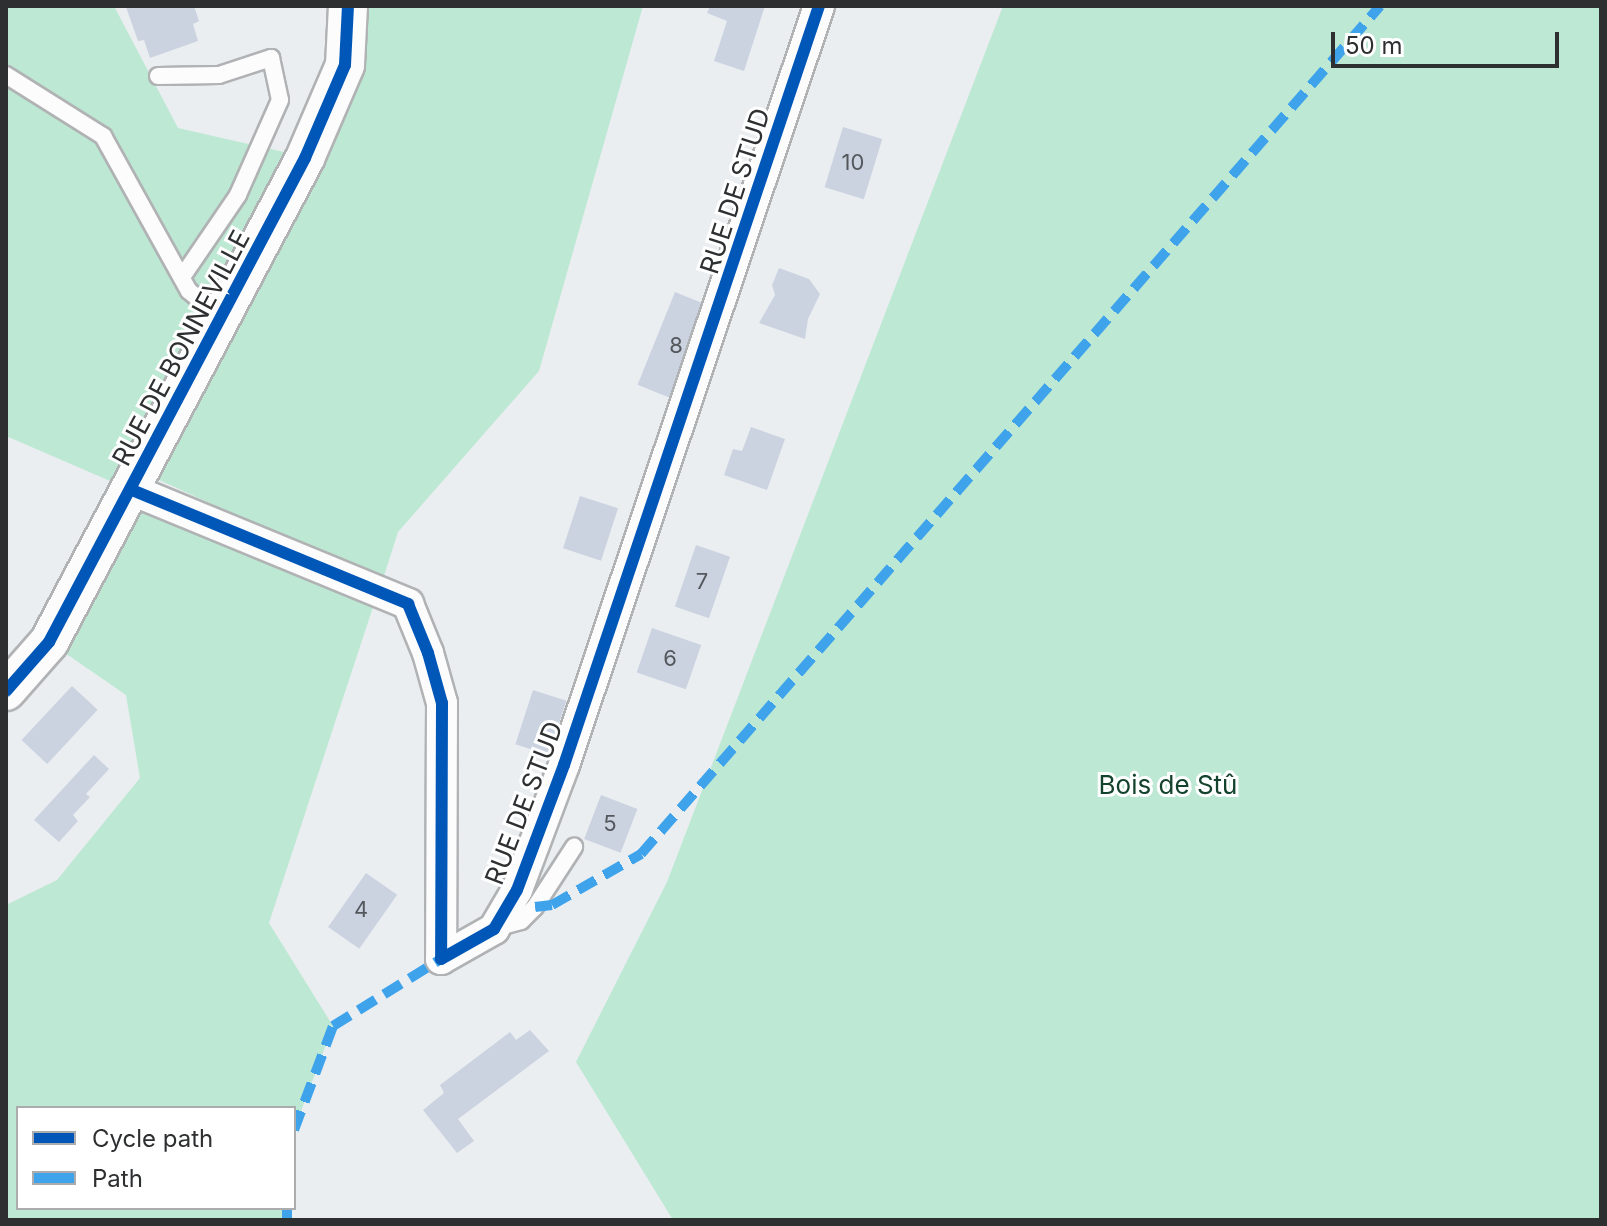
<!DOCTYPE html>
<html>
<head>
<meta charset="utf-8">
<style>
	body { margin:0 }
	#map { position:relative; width:1607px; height:1226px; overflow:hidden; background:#ebeef1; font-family:Inter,sans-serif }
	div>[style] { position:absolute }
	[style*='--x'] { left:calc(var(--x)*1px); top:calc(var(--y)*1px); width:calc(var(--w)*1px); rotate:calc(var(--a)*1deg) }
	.green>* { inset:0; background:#bde8d3 }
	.building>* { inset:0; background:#cbd3e1; transform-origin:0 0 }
	.roads { filter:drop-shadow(2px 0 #b0b2b4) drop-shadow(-2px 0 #b0b2b4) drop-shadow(0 2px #b0b2b4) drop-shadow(0 -2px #b0b2b4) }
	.service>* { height:16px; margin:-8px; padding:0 8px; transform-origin:8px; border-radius:8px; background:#fcfcfd }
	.minor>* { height:30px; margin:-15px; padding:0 15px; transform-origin:15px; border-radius:15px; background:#fcfcfd }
	.tertiary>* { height:38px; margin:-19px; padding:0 19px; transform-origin:19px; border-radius:19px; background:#fcfcfd }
	.quiet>* { height:10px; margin-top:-5px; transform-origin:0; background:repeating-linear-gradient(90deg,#3ea3eb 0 20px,transparent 0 30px) }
	.cycleway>* { height:12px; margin:-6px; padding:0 6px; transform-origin:6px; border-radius:6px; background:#0057b8 }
	span { translate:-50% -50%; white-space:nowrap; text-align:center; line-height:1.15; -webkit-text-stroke:6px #fff; paint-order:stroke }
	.number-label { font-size:22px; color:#54585d }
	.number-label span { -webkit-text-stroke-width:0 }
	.street-label { font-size:26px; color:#2d2f31 }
	.park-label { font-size:26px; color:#14432d }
	.frame { position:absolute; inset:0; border:8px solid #2d2f31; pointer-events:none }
	.legend { position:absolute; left:16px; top:1106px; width:280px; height:104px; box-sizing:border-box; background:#fff; border:2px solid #abacad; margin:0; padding:10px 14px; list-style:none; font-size:24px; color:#2d2f31 }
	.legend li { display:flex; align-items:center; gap:16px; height:40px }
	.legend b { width:40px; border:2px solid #abacad }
	.scale { position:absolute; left:1331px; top:32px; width:228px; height:36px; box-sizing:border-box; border:4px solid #2d2f31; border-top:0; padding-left:10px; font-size:24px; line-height:28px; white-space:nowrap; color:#2d2f31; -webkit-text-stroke:6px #fff; paint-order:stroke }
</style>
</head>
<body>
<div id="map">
	<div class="green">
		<div style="clip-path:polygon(6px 6px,114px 6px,178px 128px,293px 154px,132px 490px,374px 604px,269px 923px,333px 1026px,294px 1130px,294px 1108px,18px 1108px,18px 1208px,287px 1208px,287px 1220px,6px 1220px,6px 905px,57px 880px,140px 778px,126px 695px,49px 642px,131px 490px,6px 436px)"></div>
		<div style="clip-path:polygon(365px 6px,643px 6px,539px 371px,398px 532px,382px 582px,157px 479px,350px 101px)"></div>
		<div style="clip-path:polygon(1003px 6px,1601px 6px,1601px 1220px,673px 1220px,576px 1062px,667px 882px)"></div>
	</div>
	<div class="building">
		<div style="clip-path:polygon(130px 6px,194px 6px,199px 21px,193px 24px,198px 41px,150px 58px,144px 40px,138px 41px,126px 7px)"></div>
		<div style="clip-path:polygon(710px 6px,765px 6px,744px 71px,714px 61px,727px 21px,707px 13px)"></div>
		<div style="left:843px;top:127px;width:41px;height:63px;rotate:17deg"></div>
		<div style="clip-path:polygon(779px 268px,809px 279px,820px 294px,808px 319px,805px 339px,759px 323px,775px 295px,772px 285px)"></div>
		<div style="left:675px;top:292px;width:38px;height:100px;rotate:22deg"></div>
		<div style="clip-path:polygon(751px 427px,785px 439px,767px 490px,724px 475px,733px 449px,742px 451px)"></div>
		<div style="left:580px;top:496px;width:40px;height:55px;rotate:18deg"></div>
		<div style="left:696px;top:545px;width:36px;height:65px;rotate:19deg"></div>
		<div style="left:652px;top:628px;width:52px;height:47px;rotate:19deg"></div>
		<div style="left:72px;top:686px;width:35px;height:74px;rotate:43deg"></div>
		<div style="left:533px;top:690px;width:35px;height:57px;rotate:18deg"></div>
		<div style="clip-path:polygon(94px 755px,109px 769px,86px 794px,90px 797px,73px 815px,78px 821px,59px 842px,34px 820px)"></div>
		<div style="left:601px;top:795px;width:39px;height:47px;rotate:21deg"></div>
		<div style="left:366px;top:873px;width:38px;height:66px;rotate:35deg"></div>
		<div style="clip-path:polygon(530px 1030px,549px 1051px,458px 1119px,474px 1141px,457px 1153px,423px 1110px,444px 1093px,440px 1085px,510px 1032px,516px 1040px)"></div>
	</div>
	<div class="roads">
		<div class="service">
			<div style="--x:6;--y:75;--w:115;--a:32.2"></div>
			<div style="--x:103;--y:136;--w:177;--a:61"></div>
			<div style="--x:189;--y:291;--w:41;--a:39.1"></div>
			<div style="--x:158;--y:76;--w:61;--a:-0.9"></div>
			<div style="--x:219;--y:75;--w:55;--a:-18.1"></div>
			<div style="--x:271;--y:58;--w:43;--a:77.9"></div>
			<div style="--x:280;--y:100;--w:104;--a:113.9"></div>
			<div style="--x:238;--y:195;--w:99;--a:124.3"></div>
			<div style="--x:495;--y:928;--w:27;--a:-15"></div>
			<div style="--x:521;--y:921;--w:20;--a:-45"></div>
			<div style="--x:535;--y:907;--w:72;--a:-57"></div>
		</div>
		<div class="minor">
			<div style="--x:132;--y:490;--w:299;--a:22.4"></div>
			<div style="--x:408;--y:604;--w:53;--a:67.8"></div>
			<div style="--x:428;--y:653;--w:52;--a:74.4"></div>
			<div style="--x:442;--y:703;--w:256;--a:90.2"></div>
			<div style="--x:441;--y:959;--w:61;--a:-29.5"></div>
			<div style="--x:494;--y:929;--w:45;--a:-59.5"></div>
			<div style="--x:517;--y:890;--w:134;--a:-69.4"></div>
			<div style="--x:564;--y:765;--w:801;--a:-71.43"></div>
		</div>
		<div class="tertiary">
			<div style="--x:6;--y:691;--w:65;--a:-48.7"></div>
			<div style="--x:49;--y:642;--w:548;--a:-62.12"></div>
			<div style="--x:305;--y:158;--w:101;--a:-66.7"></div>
			<div style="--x:345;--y:65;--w:59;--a:-87.1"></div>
		</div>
	</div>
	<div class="quiet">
		<div style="--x:535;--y:907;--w:17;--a:-7"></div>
		<div style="--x:552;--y:905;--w:103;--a:-29.8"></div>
		<div style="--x:641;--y:854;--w:1125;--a:-48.93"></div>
		<div style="--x:294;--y:1130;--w:111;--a:-69.4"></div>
		<div style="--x:333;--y:1026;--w:127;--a:-31.8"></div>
		<div style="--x:287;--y:1220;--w:12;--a:-90"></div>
	</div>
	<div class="cycleway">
		<div style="--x:132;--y:490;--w:299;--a:22.4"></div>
		<div style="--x:408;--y:604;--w:53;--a:67.8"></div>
		<div style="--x:428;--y:653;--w:52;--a:74.4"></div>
		<div style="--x:442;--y:703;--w:256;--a:90.2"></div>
		<div style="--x:441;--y:959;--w:61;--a:-29.5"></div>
		<div style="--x:494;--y:929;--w:45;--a:-59.5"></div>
		<div style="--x:517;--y:890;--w:134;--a:-69.4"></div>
		<div style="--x:564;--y:765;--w:801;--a:-71.43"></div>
		<div style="--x:6;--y:691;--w:65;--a:-48.7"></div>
		<div style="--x:49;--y:642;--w:548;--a:-62.12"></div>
		<div style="--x:305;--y:158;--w:101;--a:-66.7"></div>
		<div style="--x:345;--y:65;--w:59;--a:-87.1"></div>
	</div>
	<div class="number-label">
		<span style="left:853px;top:163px">10</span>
		<span style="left:676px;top:346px">8</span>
		<span style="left:702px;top:582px">7</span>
		<span style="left:670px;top:659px">6</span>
		<span style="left:610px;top:824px">5</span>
		<span style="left:361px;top:910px">4</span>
	</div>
	<div class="street-label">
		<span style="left:735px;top:191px;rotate:-72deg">RUE DE STUD</span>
		<span style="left:181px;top:348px;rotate:-62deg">RUE DE BONNEVILLE</span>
		<span style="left:524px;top:803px;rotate:-69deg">RUE DE STUD</span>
	</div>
	<div class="park-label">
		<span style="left:1168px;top:785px">Bois de Stû</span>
	</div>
	<div class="frame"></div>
	<ul class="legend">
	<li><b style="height:10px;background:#0057b8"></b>Cycle path</li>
	<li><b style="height:10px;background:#3ea3eb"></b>Path</li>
	</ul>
	<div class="scale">50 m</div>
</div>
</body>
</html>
